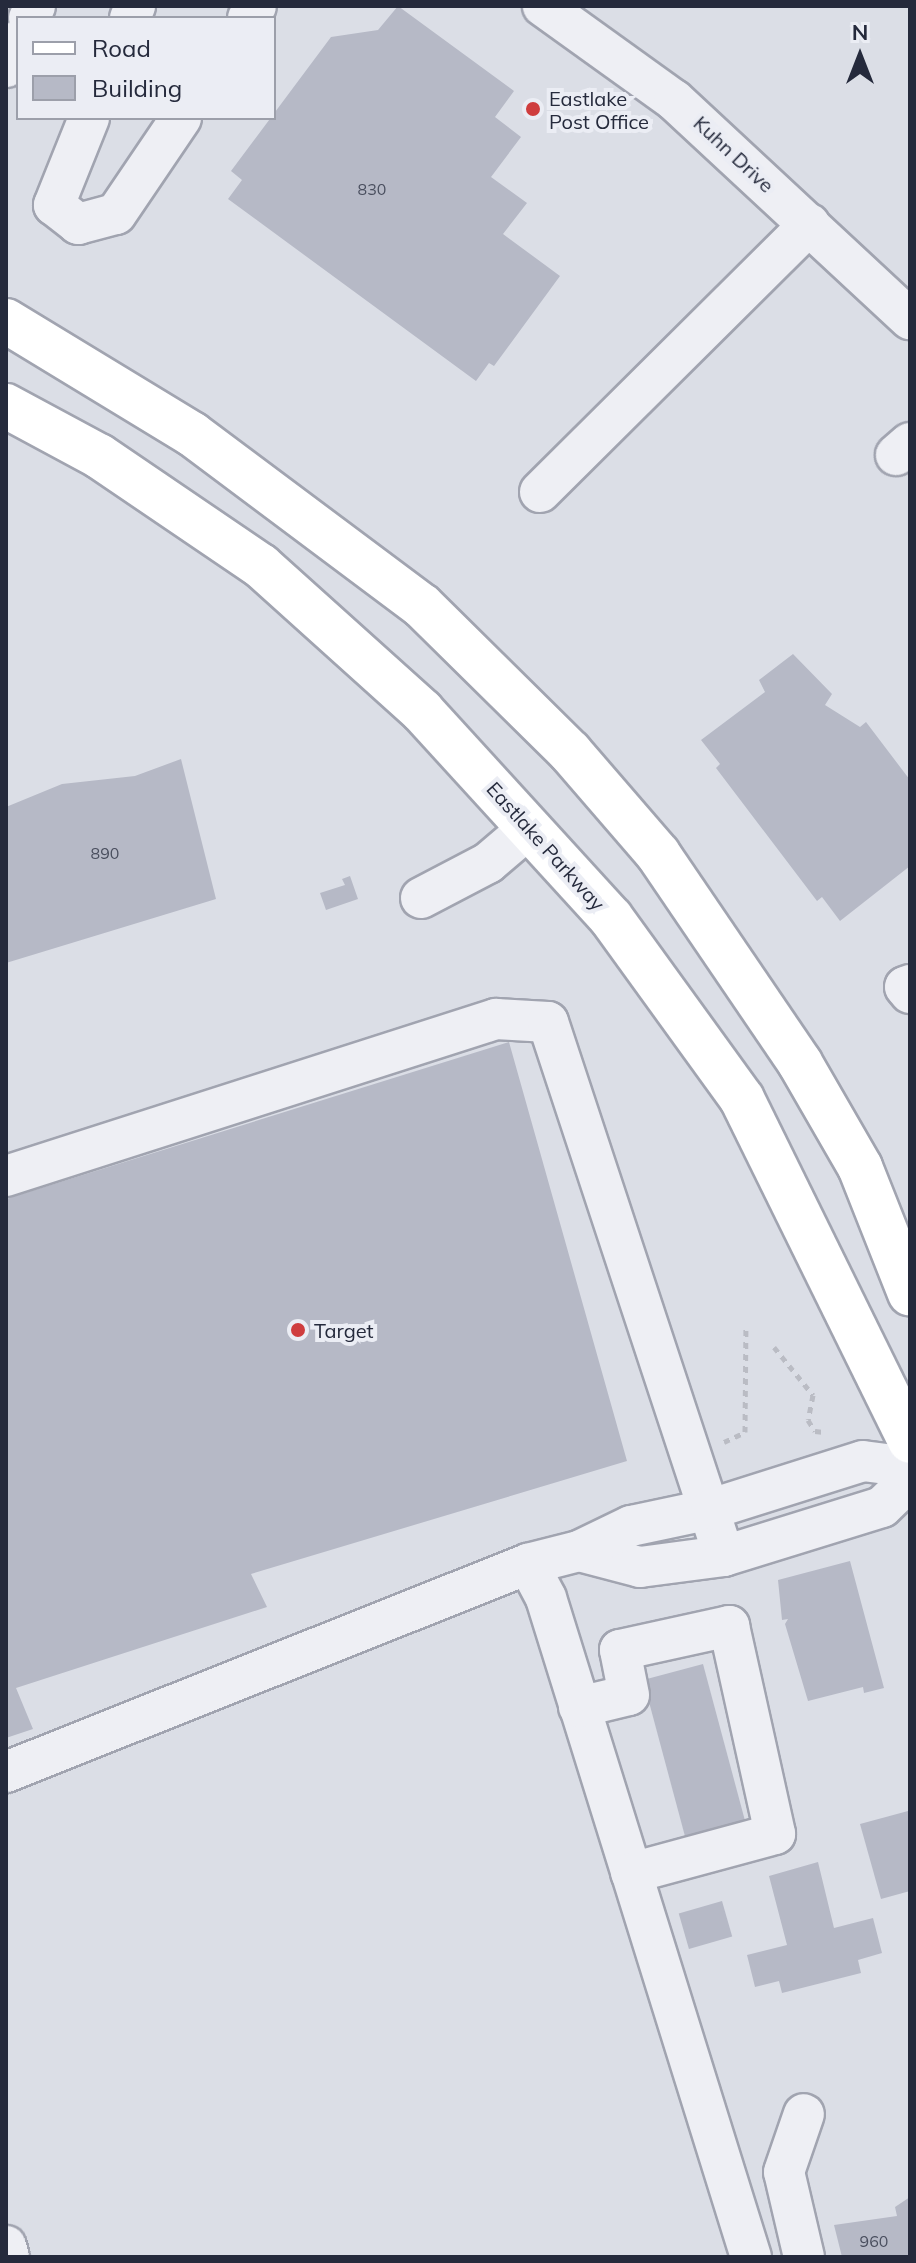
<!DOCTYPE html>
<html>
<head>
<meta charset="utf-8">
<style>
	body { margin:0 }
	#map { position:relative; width:916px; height:2263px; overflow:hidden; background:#dbdee6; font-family:Mulish,sans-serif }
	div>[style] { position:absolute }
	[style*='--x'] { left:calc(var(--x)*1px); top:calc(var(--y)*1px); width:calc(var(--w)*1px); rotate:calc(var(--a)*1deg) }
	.building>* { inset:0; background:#b6b9c6; transform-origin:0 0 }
	.path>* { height:5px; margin-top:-2.5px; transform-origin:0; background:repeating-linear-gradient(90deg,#babcc4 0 6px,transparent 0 12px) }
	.roads { filter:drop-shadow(2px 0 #a1a4b0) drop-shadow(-2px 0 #a1a4b0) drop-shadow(0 2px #a1a4b0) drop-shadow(0 -2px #a1a4b0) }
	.minor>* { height:40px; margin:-20px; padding:0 20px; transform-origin:20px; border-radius:20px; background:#eeeff4 }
	.major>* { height:44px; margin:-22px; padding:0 22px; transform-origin:22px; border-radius:22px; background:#fff }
	.dots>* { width:22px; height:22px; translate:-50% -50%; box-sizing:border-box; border:4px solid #ebedf4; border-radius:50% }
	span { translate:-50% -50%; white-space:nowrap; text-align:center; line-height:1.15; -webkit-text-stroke:8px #ebedf4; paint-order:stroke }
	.number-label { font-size:16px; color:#494e5e }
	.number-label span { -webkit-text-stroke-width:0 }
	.poi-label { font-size:20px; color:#252a3c }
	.left { translate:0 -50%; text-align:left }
	.street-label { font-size:20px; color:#252a3c }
	.frame { position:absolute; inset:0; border:8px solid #252a3c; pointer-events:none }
	.legend { position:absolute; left:16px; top:16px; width:260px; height:104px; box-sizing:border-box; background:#ebedf4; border:2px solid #9c9faa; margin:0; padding:10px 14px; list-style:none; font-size:24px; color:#252a3c }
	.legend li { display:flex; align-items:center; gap:16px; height:40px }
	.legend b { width:40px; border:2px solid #9c9faa }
	.north { position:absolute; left:820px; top:16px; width:80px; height:80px; -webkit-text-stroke:6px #ebedf4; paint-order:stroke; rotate:0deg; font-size:22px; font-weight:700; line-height:32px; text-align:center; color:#252a3c }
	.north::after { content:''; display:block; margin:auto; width:28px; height:36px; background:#252a3c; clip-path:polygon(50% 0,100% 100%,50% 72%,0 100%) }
</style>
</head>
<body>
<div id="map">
	<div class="building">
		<div style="clip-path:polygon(398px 6px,514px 91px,495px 117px,521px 137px,491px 177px,527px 203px,503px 234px,560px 276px,494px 366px,489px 363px,476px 381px,228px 199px,242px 180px,231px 171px,331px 37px,378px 30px)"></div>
		<div style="clip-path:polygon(793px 654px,832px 694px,825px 705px,860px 727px,866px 722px,910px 780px,910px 866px,840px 921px,822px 897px,817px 901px,716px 768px,720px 764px,701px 740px,765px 692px,759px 680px)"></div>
		<div style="clip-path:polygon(181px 759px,216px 899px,6px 963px,6px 807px,62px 784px,135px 776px)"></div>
		<div style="clip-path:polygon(350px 876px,358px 899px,326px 910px,320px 893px,345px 885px,342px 879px)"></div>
		<div style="clip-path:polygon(509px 1042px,627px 1461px,251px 1574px,267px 1607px,16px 1688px,33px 1729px,6px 1738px,6px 1199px)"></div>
		<div style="clip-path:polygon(850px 1561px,884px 1688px,864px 1693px,863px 1687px,808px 1701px,785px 1624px,788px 1619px,782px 1620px,778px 1580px)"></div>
		<div style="left:703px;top:1664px;width:167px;height:62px;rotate:75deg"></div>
		<div style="clip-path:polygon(908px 1811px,910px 1891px,881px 1899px,860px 1824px)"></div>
		<div style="clip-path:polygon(818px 1862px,834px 1928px,873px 1918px,882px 1953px,858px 1960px,861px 1973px,782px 1993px,779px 1981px,755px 1987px,747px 1955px,787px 1945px,769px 1876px)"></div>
		<div style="left:722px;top:1901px;width:37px;height:45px;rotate:74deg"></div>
		<div style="clip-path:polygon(910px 2197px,910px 2257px,842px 2257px,834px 2225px,897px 2216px,895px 2207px)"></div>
	</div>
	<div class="path">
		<div style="--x:774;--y:1347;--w:62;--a:50.9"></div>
		<div style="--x:813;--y:1395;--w:25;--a:101"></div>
		<div style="--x:808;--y:1420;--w:13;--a:58"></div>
		<div style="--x:815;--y:1431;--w:9;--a:6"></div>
		<div style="--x:724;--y:1442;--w:23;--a:-25"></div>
		<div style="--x:745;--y:1432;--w:105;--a:-89.5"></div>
	</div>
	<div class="roads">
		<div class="minor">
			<div style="--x:543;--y:6;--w:161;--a:35.7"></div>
			<div style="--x:674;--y:100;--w:322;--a:42.9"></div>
			<div style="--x:29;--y:18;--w:13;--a:-63"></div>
			<div style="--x:130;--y:18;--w:13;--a:-67"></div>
			<div style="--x:248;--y:18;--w:14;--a:-56"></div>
			<div style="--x:6;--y:67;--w:29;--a:-65"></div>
			<div style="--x:89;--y:118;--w:94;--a:111.9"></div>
			<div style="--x:54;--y:205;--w:31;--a:38"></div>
			<div style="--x:78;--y:224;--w:39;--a:-15"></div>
			<div style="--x:116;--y:214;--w:116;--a:-55.9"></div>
			<div style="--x:896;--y:455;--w:18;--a:-41"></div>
			<div style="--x:540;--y:492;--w:380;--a:-44.8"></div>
			<div style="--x:421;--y:898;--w:76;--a:-27.6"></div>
			<div style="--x:488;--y:863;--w:54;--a:-40.5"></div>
			<div style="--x:910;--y:985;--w:5;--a:158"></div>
			<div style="--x:905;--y:987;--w:8;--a:50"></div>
			<div style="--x:6;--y:1176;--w:515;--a:-17.77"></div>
			<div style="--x:496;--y:1019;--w:52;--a:3.3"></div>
			<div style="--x:548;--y:1022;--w:562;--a:71.76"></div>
			<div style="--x:579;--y:1551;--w:63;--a:14.7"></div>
			<div style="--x:640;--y:1567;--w:85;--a:-7.5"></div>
			<div style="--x:724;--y:1556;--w:165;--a:-17.2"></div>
			<div style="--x:882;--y:1507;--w:39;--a:-44"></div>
			<div style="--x:528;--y:1564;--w:38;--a:62"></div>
			<div style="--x:546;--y:1598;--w:690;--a:72.72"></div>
			<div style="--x:579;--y:1707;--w:51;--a:-13.5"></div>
			<div style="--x:629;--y:1695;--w:46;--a:-101.3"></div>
			<div style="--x:620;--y:1650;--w:112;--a:-12.4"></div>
			<div style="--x:729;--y:1626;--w:213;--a:77.5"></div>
			<div style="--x:775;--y:1834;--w:149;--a:164.8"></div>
			<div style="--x:6;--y:1772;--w:562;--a:-21.73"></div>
			<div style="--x:528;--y:1564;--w:53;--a:-14.3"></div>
			<div style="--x:579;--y:1551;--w:58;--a:-25.7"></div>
			<div style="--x:631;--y:1526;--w:82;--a:-12"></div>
			<div style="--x:711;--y:1509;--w:159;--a:-17.5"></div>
			<div style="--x:863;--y:1461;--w:47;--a:7.3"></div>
			<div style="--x:6;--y:2246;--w:11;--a:75"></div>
			<div style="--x:804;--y:2257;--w:87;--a:-103.2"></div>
			<div style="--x:784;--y:2172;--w:61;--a:-71"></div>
		</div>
		<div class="major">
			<div style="--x:6;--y:321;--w:218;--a:31.3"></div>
			<div style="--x:192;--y:434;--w:287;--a:36.8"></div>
			<div style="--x:422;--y:606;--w:208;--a:44.6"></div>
			<div style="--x:570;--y:752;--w:135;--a:49.2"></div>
			<div style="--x:658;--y:854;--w:253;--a:55.8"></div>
			<div style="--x:800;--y:1063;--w:120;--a:60"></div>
			<div style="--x:860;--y:1167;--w:136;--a:68.4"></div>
			<div style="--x:6;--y:406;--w:106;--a:28.3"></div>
			<div style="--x:99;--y:456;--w:196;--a:34.2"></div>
			<div style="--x:261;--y:566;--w:217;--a:42"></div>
			<div style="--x:422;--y:711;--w:280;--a:47.6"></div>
			<div style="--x:611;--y:918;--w:223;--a:54.1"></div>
			<div style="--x:742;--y:1099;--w:381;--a:63.8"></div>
		</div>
	</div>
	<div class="dots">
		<div style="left:533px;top:109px;background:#cf3d3e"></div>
		<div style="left:298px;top:1330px;background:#cf3d3e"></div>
	</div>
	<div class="number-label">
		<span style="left:372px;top:189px">830</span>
		<span style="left:105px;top:853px">890</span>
		<span style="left:874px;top:2241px">960</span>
	</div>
	<div class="poi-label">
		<span class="left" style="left:549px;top:110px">Eastlake<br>Post Office</span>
		<span class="left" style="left:314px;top:1330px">Target</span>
	</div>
	<div class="street-label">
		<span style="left:734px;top:154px;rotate:43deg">Kuhn Drive</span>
		<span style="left:546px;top:846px;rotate:48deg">Eastlake Parkway</span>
	</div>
	<div class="frame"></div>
	<ul class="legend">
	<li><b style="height:10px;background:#fff"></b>Road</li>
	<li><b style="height:22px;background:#b6b9c6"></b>Building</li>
	</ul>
	<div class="north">N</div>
</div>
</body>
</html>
